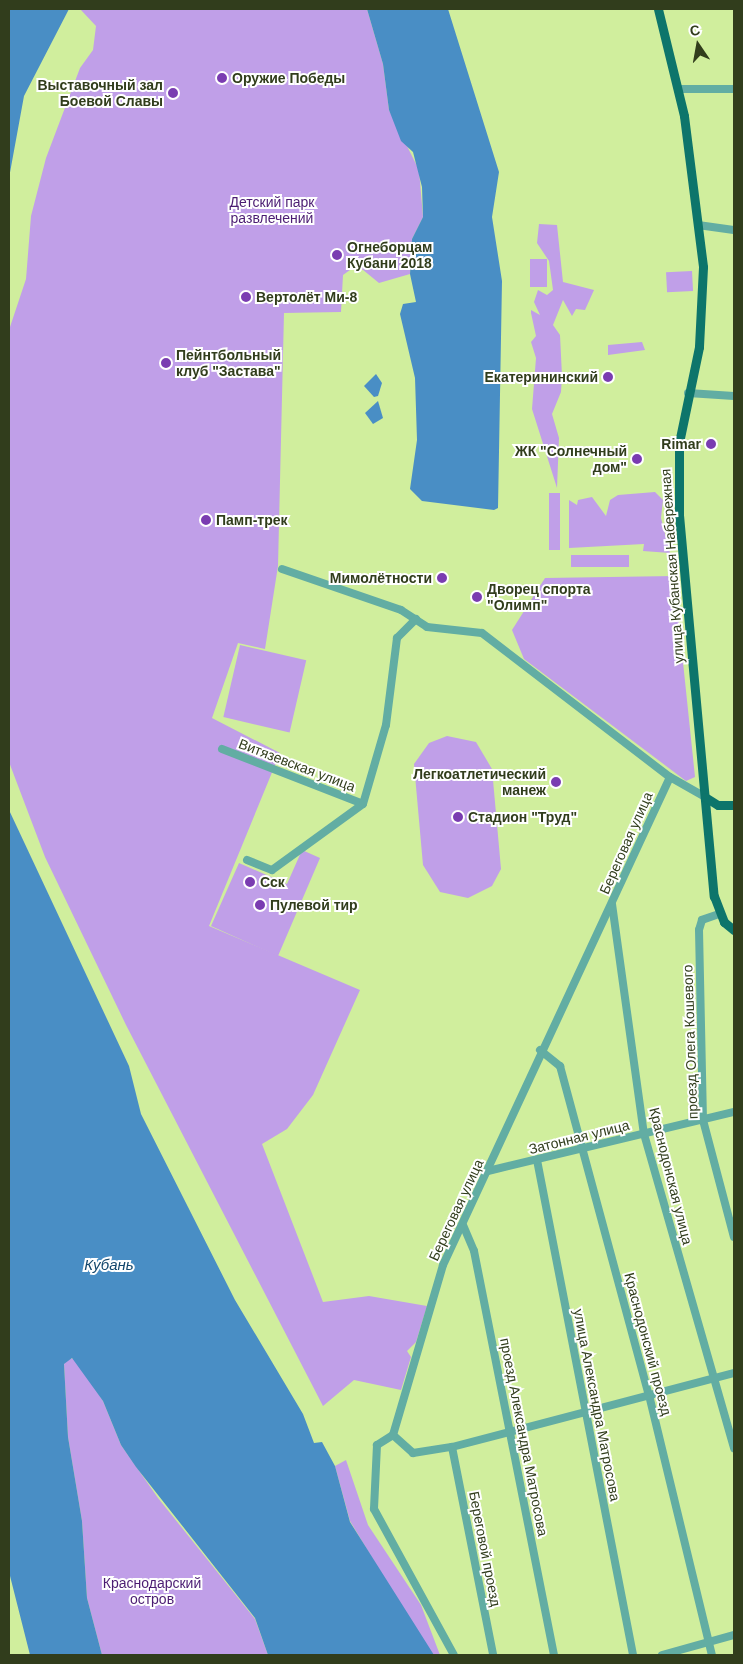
<!DOCTYPE html>
<html>
<head>
<meta charset="utf-8">
<style>
	body { margin:0 }
	#map { position:relative; width:743px; height:1664px; overflow:hidden; background:#d0ee9d; font-family:Arial,sans-serif }
	div>[style] { position:absolute }
	[style*='--x'] { left:calc(var(--x)*1px); top:calc(var(--y)*1px); width:calc(var(--w)*1px); rotate:calc(var(--a)*1deg) }
	.green>* { inset:0; background:#c09fe8; transform-origin:0 0 }
	.water>* { inset:0; background:#498ec5 }
	.minor>* { height:8px; margin:-4px; padding:0 4px; transform-origin:4px; border-radius:4px; background:#62ada3 }
	.major>* { height:9px; margin:-4.5px; padding:0 4.5px; transform-origin:4.5px; border-radius:4.5px; background:#0d756b }
	.dots>* { width:14px; height:14px; translate:-50% -50%; box-sizing:border-box; border:2px solid #fff; border-radius:50% }
	span { translate:-50% -50%; white-space:nowrap; text-align:center; line-height:1.15; -webkit-text-stroke:4px #fff; paint-order:stroke }
	.poi-label { font-size:14px; color:#313d1c; font-weight:700 }
	.left { translate:0 -50%; text-align:left }
	.right { translate:-100% -50%; text-align:right }
	.park-label { font-size:14px; color:#4b1c72 }
	.street-label { font-size:14px; color:#313d1c }
	.water-label { font-size:15px; color:#13476d; font-style:italic }
	.frame { position:absolute; inset:0; border:10px solid #313d1c; pointer-events:none }
	.north { position:absolute; left:673px; top:20px; width:50px; height:50px; -webkit-text-stroke:4px #fff; paint-order:stroke; rotate:348deg; font-size:14px; font-weight:700; line-height:20px; text-align:center; color:#313d1c }
	.north::after { content:''; display:block; margin:auto; width:18px; height:22px; background:#313d1c; clip-path:polygon(50% 0,100% 100%,50% 72%,0 100%) }
</style>
</head>
<body>
<div id="map">
	<div class="green">
		<div style="clip-path:polygon(80px 9px,367px 9px,383px 64px,389px 110px,419px 170px,423px 217px,412px 239px,410px 274px,379px 283px,357px 265px,343px 275px,341px 312px,284px 313px,278px 566px,265px 649px,238px 643px,212px 718px,280px 753px,209px 926px,360px 990px,313px 1095px,287px 1129px,262px 1144px,323px 1302px,369px 1296px,427px 1306px,416px 1342px,407px 1351px,411px 1357px,401px 1390px,354px 1380px,323px 1406px,126px 1025px,45px 857px,9px 762px,9px 330px,26px 279px,31px 216px,46px 158px,80px 68px,93px 50px,96px 26px)"></div>
		<div style="clip-path:polygon(539px 224px,557px 225px,563px 282px,594px 290px,585px 310px,576px 309px,572px 316px,563px 300px,553px 325px,560px 335px,562px 376px,561px 392px,552px 414px,559px 438px,557px 488px,532px 409px,536px 358px,531px 342px,536px 336px,531px 313px,531px 310px,540px 315px,534px 302px,538px 290px,547px 295px,553px 290px,549px 261px,537px 243px)"></div>
		<div style="left:530px;top:259px;width:17px;height:28px"></div>
		<div style="left:692px;top:271px;width:20px;height:26px;rotate:87deg"></div>
		<div style="clip-path:polygon(642px 342px,645px 350px,608px 355px,608px 345px)"></div>
		<div style="clip-path:polygon(655px 492px,663px 500px,661px 518px,670px 553px,643px 551px,644px 544px,569px 548px,569px 500px,577px 505px,578px 500px,592px 497px,606px 516px,610px 500px,618px 495px)"></div>
		<div style="left:549px;top:493px;width:11px;height:57px"></div>
		<div style="left:629px;top:555px;width:12px;height:58px;rotate:90deg"></div>
		<div style="clip-path:polygon(674px 576px,695px 777px,686px 781px,524px 659px,512px 630px,545px 578px)"></div>
		<div style="left:240px;top:645px;width:68px;height:74px;rotate:13deg"></div>
		<div style="clip-path:polygon(447px 736px,476px 742px,492px 769px,501px 869px,492px 886px,468px 898px,440px 892px,423px 865px,414px 764px,429px 743px)"></div>
		<div style="clip-path:polygon(302px 850px,320px 858px,278px 956px,211px 926px,239px 863px,287px 884px)"></div>
		<div style="clip-path:polygon(68px 1358px,75px 1359px,103px 1401px,121px 1445px,158px 1498px,255px 1619px,268px 1655px,102px 1655px,87px 1598px,82px 1521px,68px 1437px,64px 1364px)"></div>
		<div style="clip-path:polygon(346px 1460px,368px 1525px,421px 1605px,440px 1655px,434px 1655px,419px 1636px,350px 1521px,335px 1466px)"></div>
	</div>
	<div class="water">
		<div style="clip-path:polygon(9px 9px,69px 9px,24px 96px,9px 178px)"></div>
		<div style="clip-path:polygon(367px 9px,448px 9px,499px 172px,492px 217px,502px 281px,498px 508px,494px 510px,422px 501px,410px 489px,417px 440px,415px 378px,400px 314px,403px 304px,416px 302px,410px 274px,412px 239px,423px 217px,422px 187px,413px 152px,401px 141px,389px 110px,383px 64px)"></div>
		<div style="clip-path:polygon(376px 374px,382px 383px,378px 396px,374px 397px,364px 386px)"></div>
		<div style="clip-path:polygon(378px 401px,383px 418px,373px 424px,365px 413px)"></div>
		<div style="clip-path:polygon(9px 810px,129px 1066px,141px 1114px,235px 1300px,303px 1414px,314px 1443px,322px 1442px,335px 1466px,350px 1522px,434px 1655px,268px 1655px,255px 1618px,136px 1467px,121px 1445px,103px 1401px,72px 1358px,64px 1364px,68px 1437px,82px 1521px,87px 1598px,102px 1655px,30px 1655px,9px 1572px)"></div>
	</div>
	<div class="minor">
		<div style="--x:678;--y:89;--w:56;--a:0"></div>
		<div style="--x:698;--y:225;--w:36;--a:8"></div>
		<div style="--x:688;--y:393;--w:46;--a:3.7"></div>
		<div style="--x:282;--y:569;--w:126;--a:19"></div>
		<div style="--x:401;--y:610;--w:31;--a:33"></div>
		<div style="--x:427;--y:627;--w:55;--a:6.2"></div>
		<div style="--x:482;--y:633;--w:237;--a:37.5"></div>
		<div style="--x:670;--y:777;--w:40;--a:29.7"></div>
		<div style="--x:222;--y:749;--w:151;--a:21.3"></div>
		<div style="--x:247;--y:860;--w:27;--a:22"></div>
		<div style="--x:272;--y:870;--w:112;--a:-36"></div>
		<div style="--x:363;--y:804;--w:82;--a:-73.8"></div>
		<div style="--x:386;--y:725;--w:88;--a:-82.8"></div>
		<div style="--x:397;--y:638;--w:27;--a:-45"></div>
		<div style="--x:612;--y:904;--w:232;--a:82.1"></div>
		<div style="--x:644;--y:1134;--w:327;--a:74"></div>
		<div style="--x:719;--y:914;--w:18;--a:161"></div>
		<div style="--x:702;--y:920;--w:10;--a:107"></div>
		<div style="--x:699;--y:930;--w:190;--a:88.8"></div>
		<div style="--x:703;--y:1120;--w:121;--a:75.2"></div>
		<div style="--x:540;--y:1050;--w:26;--a:39"></div>
		<div style="--x:560;--y:1066;--w:341;--a:74.9"></div>
		<div style="--x:649;--y:1395;--w:268;--a:76.4"></div>
		<div style="--x:537;--y:1160;--w:504;--a:79.02"></div>
		<div style="--x:488;--y:1171;--w:253;--a:-13.5"></div>
		<div style="--x:463;--y:1225;--w:28;--a:67"></div>
		<div style="--x:474;--y:1251;--w:412;--a:78.8"></div>
		<div style="--x:393;--y:1435;--w:177;--a:-73.6"></div>
		<div style="--x:443;--y:1265;--w:538;--a:-65.05"></div>
		<div style="--x:393;--y:1435;--w:27;--a:42"></div>
		<div style="--x:413;--y:1453;--w:39;--a:-9"></div>
		<div style="--x:452;--y:1447;--w:292;--a:-14.7"></div>
		<div style="--x:393;--y:1435;--w:19;--a:148"></div>
		<div style="--x:377;--y:1445;--w:64;--a:92.7"></div>
		<div style="--x:374;--y:1509;--w:166;--a:61.3"></div>
		<div style="--x:452;--y:1447;--w:212;--a:78.8"></div>
		<div style="--x:662;--y:1655;--w:75;--a:-15.5"></div>
	</div>
	<div class="major">
		<div style="--x:658;--y:9;--w:110;--a:76.3"></div>
		<div style="--x:684;--y:116;--w:152;--a:82.8"></div>
		<div style="--x:703;--y:267;--w:80;--a:92.9"></div>
		<div style="--x:699;--y:347;--w:98;--a:101.8"></div>
		<div style="--x:679;--y:443;--w:72;--a:90"></div>
		<div style="--x:679;--y:515;--w:383;--a:84.8"></div>
		<div style="--x:714;--y:896;--w:28;--a:69"></div>
		<div style="--x:724;--y:922;--w:13;--a:39"></div>
		<div style="--x:705;--y:797;--w:15;--a:32"></div>
		<div style="--x:718;--y:805;--w:16;--a:0"></div>
	</div>
	<div class="dots">
		<div style="left:222px;top:78px;background:#7a3cb1"></div>
		<div style="left:173px;top:93px;background:#7a3cb1"></div>
		<div style="left:337px;top:255px;background:#7a3cb1"></div>
		<div style="left:246px;top:297px;background:#7a3cb1"></div>
		<div style="left:166px;top:363px;background:#7a3cb1"></div>
		<div style="left:608px;top:377px;background:#7a3cb1"></div>
		<div style="left:711px;top:444px;background:#7a3cb1"></div>
		<div style="left:637px;top:459px;background:#7a3cb1"></div>
		<div style="left:206px;top:520px;background:#7a3cb1"></div>
		<div style="left:442px;top:578px;background:#7a3cb1"></div>
		<div style="left:477px;top:597px;background:#7a3cb1"></div>
		<div style="left:556px;top:782px;background:#7a3cb1"></div>
		<div style="left:458px;top:817px;background:#7a3cb1"></div>
		<div style="left:250px;top:882px;background:#7a3cb1"></div>
		<div style="left:260px;top:905px;background:#7a3cb1"></div>
	</div>
	<div class="poi-label">
		<span class="left" style="left:232px;top:78px">Оружие Победы</span>
		<span class="right" style="left:163px;top:93px">Выставочный зал<br>Боевой Славы</span>
		<span class="left" style="left:347px;top:255px">Огнеборцам<br>Кубани 2018</span>
		<span class="left" style="left:256px;top:297px">Вертолёт Ми-8</span>
		<span class="left" style="left:176px;top:363px">Пейнтбольный<br>клуб "Застава"</span>
		<span class="right" style="left:598px;top:377px">Екатерининский</span>
		<span class="right" style="left:701px;top:444px">Rimar</span>
		<span class="right" style="left:627px;top:459px">ЖК "Солнечный<br>дом"</span>
		<span class="left" style="left:216px;top:520px">Памп-трек</span>
		<span class="right" style="left:432px;top:578px">Мимолётности</span>
		<span class="left" style="left:487px;top:597px">Дворец спорта<br>"Олимп"</span>
		<span class="right" style="left:546px;top:782px">Легкоатлетический<br>манеж</span>
		<span class="left" style="left:468px;top:817px">Стадион "Труд"</span>
		<span class="left" style="left:260px;top:882px">Сск</span>
		<span class="left" style="left:270px;top:905px">Пулевой тир</span>
	</div>
	<div class="park-label">
		<span style="left:272px;top:210px">Детский парк<br>развлечений</span>
		<span style="left:152px;top:1591px">Краснодарский<br>остров</span>
	</div>
	<div class="street-label">
		<span style="left:672px;top:566px;rotate:-94deg">улица Кубанская Набережная</span>
		<span style="left:297px;top:765px;rotate:21deg">Витязевская улица</span>
		<span style="left:626px;top:843px;rotate:-66deg">Береговая улица</span>
		<span style="left:690px;top:1042px;rotate:-92deg">проезд Олега Кошевого</span>
		<span style="left:579px;top:1137px;rotate:-14deg">Затонная улица</span>
		<span style="left:671px;top:1176px;rotate:76deg">Краснодонская улица</span>
		<span style="left:456px;top:1210px;rotate:-65deg">Береговая улица</span>
		<span style="left:648px;top:1344px;rotate:75deg">Краснодонский проезд</span>
		<span style="left:597px;top:1405px;rotate:79deg">улица Александра Матросова</span>
		<span style="left:524px;top:1437px;rotate:79deg">проезд Александра Матросова</span>
		<span style="left:485px;top:1549px;rotate:79deg">Береговой проезд</span>
	</div>
	<div class="water-label">
		<span style="left:109px;top:1265px">Кубань</span>
	</div>
	<div class="frame"></div>
	<div class="north">С</div>
</div>
</body>
</html>
